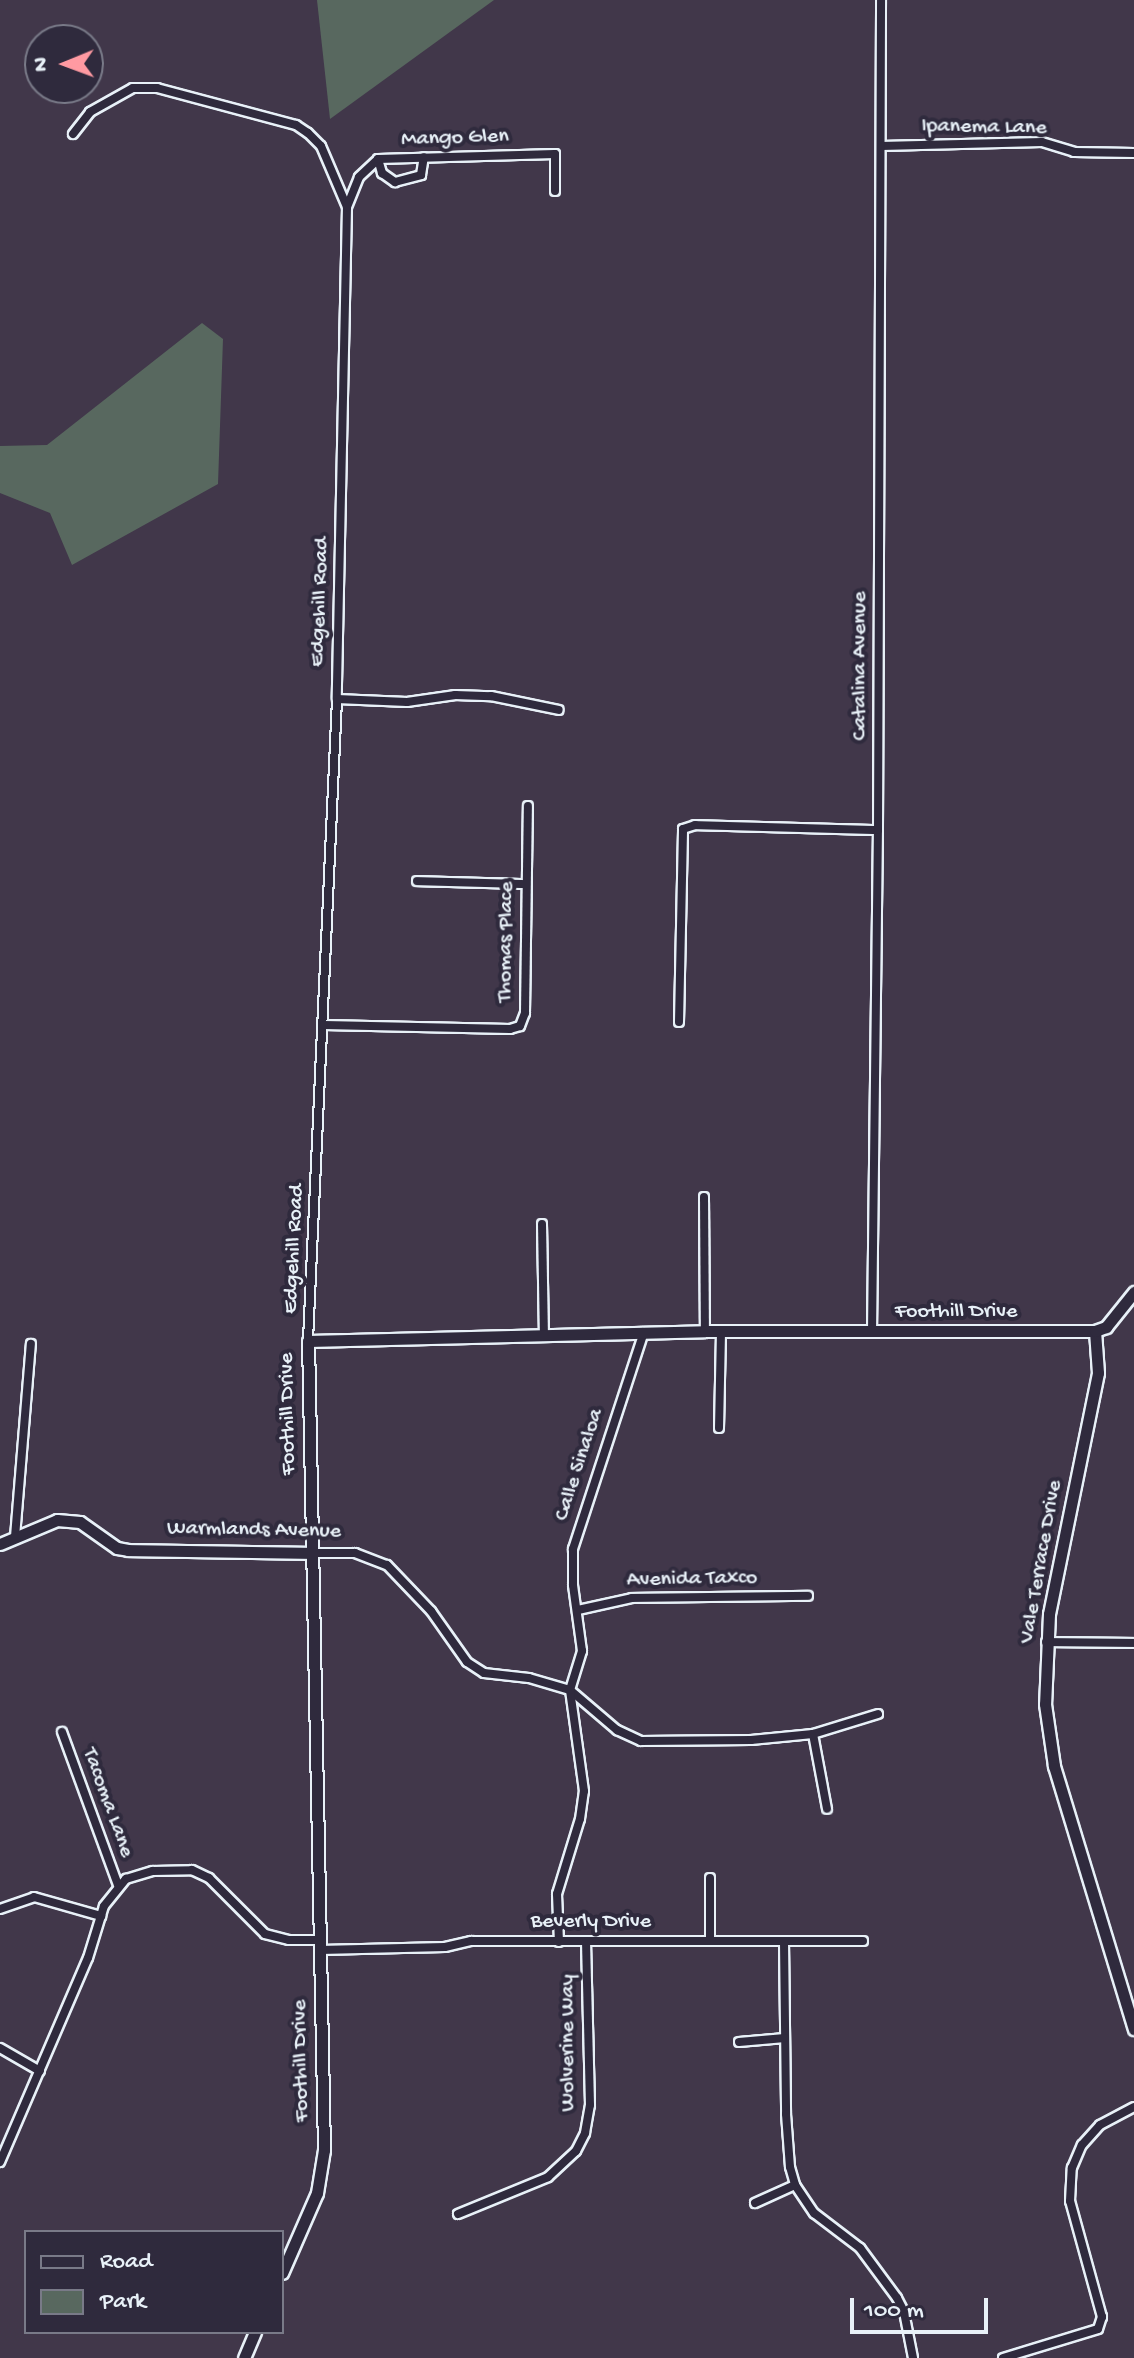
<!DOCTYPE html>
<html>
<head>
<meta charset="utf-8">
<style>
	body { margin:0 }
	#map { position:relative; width:1134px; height:2358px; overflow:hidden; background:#41374a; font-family:"Gochi Hand",sans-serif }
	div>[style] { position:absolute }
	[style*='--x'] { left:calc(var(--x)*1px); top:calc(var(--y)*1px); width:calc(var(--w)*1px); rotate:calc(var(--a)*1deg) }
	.green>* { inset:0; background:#58685f }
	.roads { filter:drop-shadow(2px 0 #e8f1f8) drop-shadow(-2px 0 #e8f1f8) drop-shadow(0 2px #e8f1f8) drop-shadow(0 -2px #e8f1f8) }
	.street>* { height:8px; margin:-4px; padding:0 4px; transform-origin:4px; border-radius:4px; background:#2f2a3d }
	.secondary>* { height:11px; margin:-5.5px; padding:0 5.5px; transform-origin:5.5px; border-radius:5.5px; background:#2f2a3d }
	span { translate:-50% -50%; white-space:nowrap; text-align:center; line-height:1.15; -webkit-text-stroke:8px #2f2a3d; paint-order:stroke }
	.street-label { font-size:22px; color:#e8f1f8 }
	.legend { position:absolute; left:24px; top:2230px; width:260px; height:104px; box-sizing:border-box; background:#2f2a3d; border:2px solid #797a88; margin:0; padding:10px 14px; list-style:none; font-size:24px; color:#e8f1f8 }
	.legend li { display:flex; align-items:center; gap:16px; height:40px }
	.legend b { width:40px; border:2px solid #797a88 }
	.north { position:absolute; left:24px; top:24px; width:80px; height:80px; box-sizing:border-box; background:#2f2a3d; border:2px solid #797a88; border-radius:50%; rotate:269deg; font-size:22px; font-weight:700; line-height:32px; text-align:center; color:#e8f1f8 }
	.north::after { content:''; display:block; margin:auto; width:28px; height:36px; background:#ff9aa2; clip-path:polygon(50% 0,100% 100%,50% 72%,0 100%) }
	.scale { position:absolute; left:850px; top:2298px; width:138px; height:36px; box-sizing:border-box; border:4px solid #e8f1f8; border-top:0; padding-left:10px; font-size:24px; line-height:28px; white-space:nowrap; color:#e8f1f8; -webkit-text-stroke:6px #2f2a3d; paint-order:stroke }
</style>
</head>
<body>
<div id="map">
	<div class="green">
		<div style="clip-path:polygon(317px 0,494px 0,330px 119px)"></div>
		<div style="clip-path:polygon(202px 323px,223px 339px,218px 484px,72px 565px,50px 513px,0 493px,0 446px,47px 445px)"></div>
	</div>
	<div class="roads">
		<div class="street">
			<div style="--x:73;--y:134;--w:28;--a:-52"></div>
			<div style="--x:90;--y:112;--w:49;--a:-29.2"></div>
			<div style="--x:133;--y:88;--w:24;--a:0"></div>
			<div style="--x:157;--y:88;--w:144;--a:14.9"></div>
			<div style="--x:296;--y:125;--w:14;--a:34"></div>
			<div style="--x:308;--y:133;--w:18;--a:45"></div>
			<div style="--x:321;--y:146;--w:66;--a:66.9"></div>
			<div style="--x:347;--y:207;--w:492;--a:91.2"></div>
			<div style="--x:337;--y:699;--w:643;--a:92.59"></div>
			<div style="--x:881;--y:146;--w:161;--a:-1.4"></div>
			<div style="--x:1042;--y:142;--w:34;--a:17"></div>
			<div style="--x:1074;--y:152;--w:60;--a:1"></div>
			<div style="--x:378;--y:159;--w:15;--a:74"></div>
			<div style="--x:382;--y:173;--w:16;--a:35"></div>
			<div style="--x:395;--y:182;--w:27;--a:-15"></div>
			<div style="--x:421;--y:175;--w:18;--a:-81"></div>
			<div style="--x:347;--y:207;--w:32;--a:-68"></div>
			<div style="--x:359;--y:177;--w:26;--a:-43"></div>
			<div style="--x:378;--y:159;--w:177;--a:-1.6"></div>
			<div style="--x:555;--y:154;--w:37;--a:90"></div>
			<div style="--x:337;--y:699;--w:70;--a:2.5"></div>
			<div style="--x:407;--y:702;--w:49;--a:-8.3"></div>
			<div style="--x:455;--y:695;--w:36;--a:2"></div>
			<div style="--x:491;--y:696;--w:69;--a:11.6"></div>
			<div style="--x:417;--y:881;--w:109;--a:1.6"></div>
			<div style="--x:679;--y:1022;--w:193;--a:-88.8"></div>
			<div style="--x:683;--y:829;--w:13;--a:-18"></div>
			<div style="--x:695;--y:825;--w:183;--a:1.6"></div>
			<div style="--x:324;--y:1025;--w:186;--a:1.2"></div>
			<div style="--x:510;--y:1029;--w:10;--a:-17"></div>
			<div style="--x:520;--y:1026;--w:14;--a:-69"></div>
			<div style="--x:525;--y:1013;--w:207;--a:-89.2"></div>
			<div style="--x:704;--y:1197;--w:134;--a:89.6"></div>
			<div style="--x:542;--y:1224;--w:112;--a:89"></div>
			<div style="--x:872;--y:1332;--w:502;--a:-89.32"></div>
			<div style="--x:878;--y:830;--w:830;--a:-89.79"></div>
			<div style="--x:719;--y:1428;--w:97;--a:-88.8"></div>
			<div style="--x:15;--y:1537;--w:194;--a:-85.3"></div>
			<div style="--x:311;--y:1553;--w:44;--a:0"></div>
			<div style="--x:355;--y:1553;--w:34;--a:21"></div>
			<div style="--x:387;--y:1565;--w:64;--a:46.3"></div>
			<div style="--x:431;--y:1611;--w:62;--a:54.8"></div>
			<div style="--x:467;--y:1662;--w:20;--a:33"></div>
			<div style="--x:484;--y:1673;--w:45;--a:6.3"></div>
			<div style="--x:529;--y:1678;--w:43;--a:16.3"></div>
			<div style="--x:570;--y:1690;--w:62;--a:40.4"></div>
			<div style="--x:617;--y:1730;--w:26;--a:25"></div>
			<div style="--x:641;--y:1741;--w:110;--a:-0.5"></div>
			<div style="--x:751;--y:1740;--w:62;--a:-5.5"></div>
			<div style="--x:813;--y:1734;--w:68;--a:-17.1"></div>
			<div style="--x:578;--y:1610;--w:55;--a:-12.5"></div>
			<div style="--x:632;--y:1598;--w:176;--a:-0.7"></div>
			<div style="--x:1046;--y:1642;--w:88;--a:0.7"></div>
			<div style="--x:62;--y:1732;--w:163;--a:69.9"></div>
			<div style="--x:813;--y:1734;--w:76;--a:79.4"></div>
			<div style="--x:710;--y:1878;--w:63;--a:90"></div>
			<div style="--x:0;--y:1909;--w:36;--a:-19"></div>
			<div style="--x:34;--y:1897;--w:70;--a:15.8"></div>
			<div style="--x:559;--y:1942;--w:48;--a:-92.4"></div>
			<div style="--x:557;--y:1894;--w:78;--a:-73"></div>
			<div style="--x:580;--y:1819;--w:28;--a:-82"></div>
			<div style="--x:584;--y:1791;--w:102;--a:-97.9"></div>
			<div style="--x:570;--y:1690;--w:41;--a:-72.9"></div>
			<div style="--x:582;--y:1651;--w:67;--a:-97.8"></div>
			<div style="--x:573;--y:1585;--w:36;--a:-90"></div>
			<div style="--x:573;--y:1549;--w:228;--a:-71.9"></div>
			<div style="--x:784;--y:1942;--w:172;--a:89.3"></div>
			<div style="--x:786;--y:2114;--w:53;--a:85.7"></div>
			<div style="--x:790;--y:2167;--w:19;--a:74"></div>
			<div style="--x:795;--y:2185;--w:34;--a:56"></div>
			<div style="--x:814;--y:2213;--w:58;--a:37.3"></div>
			<div style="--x:860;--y:2248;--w:62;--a:53.5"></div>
			<div style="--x:897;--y:2298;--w:16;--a:63"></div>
			<div style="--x:904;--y:2312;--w:47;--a:78.9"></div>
			<div style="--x:320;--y:1950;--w:125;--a:-1.4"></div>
			<div style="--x:445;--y:1947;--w:27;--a:-13"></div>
			<div style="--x:471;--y:1941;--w:392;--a:0"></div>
			<div style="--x:739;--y:2042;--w:46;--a:-5"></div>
			<div style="--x:0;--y:2048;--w:46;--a:29.9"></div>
			<div style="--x:0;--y:2162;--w:222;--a:-66.7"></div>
			<div style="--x:88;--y:1958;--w:54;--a:-72.9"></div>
			<div style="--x:104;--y:1906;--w:35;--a:-51"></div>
			<div style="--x:126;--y:1879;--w:28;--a:-17"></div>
			<div style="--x:153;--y:1871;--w:39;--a:-1"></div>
			<div style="--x:192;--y:1870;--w:19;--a:25"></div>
			<div style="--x:209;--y:1878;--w:79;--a:45"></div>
			<div style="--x:265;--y:1934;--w:25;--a:14"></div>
			<div style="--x:289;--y:1940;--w:31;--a:0"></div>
			<div style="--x:755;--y:2203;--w:44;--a:-24.2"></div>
			<div style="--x:458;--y:2214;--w:97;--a:-22.3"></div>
			<div style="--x:548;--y:2177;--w:38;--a:-43"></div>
			<div style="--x:576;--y:2151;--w:20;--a:-63"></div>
			<div style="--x:585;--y:2133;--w:28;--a:-80"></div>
			<div style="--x:590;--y:2105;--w:164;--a:-91.4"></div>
			<div style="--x:1003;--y:2358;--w:99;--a:-17"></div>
			<div style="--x:1098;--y:2329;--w:13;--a:-72"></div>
			<div style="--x:1102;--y:2317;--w:120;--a:-105.4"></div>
			<div style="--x:1070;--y:2201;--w:33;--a:-87"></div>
			<div style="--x:1072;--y:2168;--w:25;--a:-67"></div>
			<div style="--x:1082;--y:2145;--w:27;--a:-48"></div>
			<div style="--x:1100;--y:2125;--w:38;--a:-28"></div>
		</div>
		<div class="secondary">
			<div style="--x:1095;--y:1331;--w:42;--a:85.9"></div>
			<div style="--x:1098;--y:1373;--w:246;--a:101.5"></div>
			<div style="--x:1049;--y:1614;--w:90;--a:92.5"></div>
			<div style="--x:1045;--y:1704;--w:63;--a:81.7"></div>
			<div style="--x:1054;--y:1766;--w:275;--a:73.1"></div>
			<div style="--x:0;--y:1544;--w:62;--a:-22.8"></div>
			<div style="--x:57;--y:1520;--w:23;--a:5"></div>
			<div style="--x:80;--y:1522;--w:45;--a:35.1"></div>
			<div style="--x:117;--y:1548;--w:11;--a:10"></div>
			<div style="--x:128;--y:1550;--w:183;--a:0.9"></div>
			<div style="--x:282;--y:2273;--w:87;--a:-66.4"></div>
			<div style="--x:317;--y:2193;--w:44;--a:-80.8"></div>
			<div style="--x:324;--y:2150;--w:809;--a:-91.13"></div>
			<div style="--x:308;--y:1341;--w:397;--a:-1.4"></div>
			<div style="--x:705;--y:1331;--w:390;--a:0"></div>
			<div style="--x:1095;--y:1331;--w:12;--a:-20"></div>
			<div style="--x:1106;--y:1327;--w:45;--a:-51.3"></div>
			<div style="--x:244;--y:2358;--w:28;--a:-67"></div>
		</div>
	</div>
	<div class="street-label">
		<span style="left:984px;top:128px;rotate:1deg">Ipanema Lane</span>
		<span style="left:455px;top:139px;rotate:-2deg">Mango Glen</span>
		<span style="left:321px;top:602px;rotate:-88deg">Edgehill Road</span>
		<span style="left:861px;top:666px;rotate:-90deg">Catalina Avenue</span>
		<span style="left:507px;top:942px;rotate:-89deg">Thomas Place</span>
		<span style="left:295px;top:1249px;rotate:-87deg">Edgehill Road</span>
		<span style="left:956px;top:1313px">Foothill Drive</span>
		<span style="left:289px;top:1414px;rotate:-91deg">Foothill Drive</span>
		<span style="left:580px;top:1465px;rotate:-72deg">Calle Sinaloa</span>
		<span style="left:254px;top:1531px;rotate:1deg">Warmlands Avenue</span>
		<span style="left:1042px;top:1562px;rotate:-80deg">Vale Terrace Drive</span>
		<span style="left:692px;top:1580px;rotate:-1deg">Avenida Taxco</span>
		<span style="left:107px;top:1803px;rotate:70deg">Tacoma Lane</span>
		<span style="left:591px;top:1923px">Beverly Drive</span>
		<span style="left:569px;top:2043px;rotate:-90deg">Wolverine Way</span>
		<span style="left:302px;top:2061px;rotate:-91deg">Foothill Drive</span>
	</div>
	<ul class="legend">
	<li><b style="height:10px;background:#2f2a3d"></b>Road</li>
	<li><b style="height:22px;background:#58685f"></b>Park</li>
	</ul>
	<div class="north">N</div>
	<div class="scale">100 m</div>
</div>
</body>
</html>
